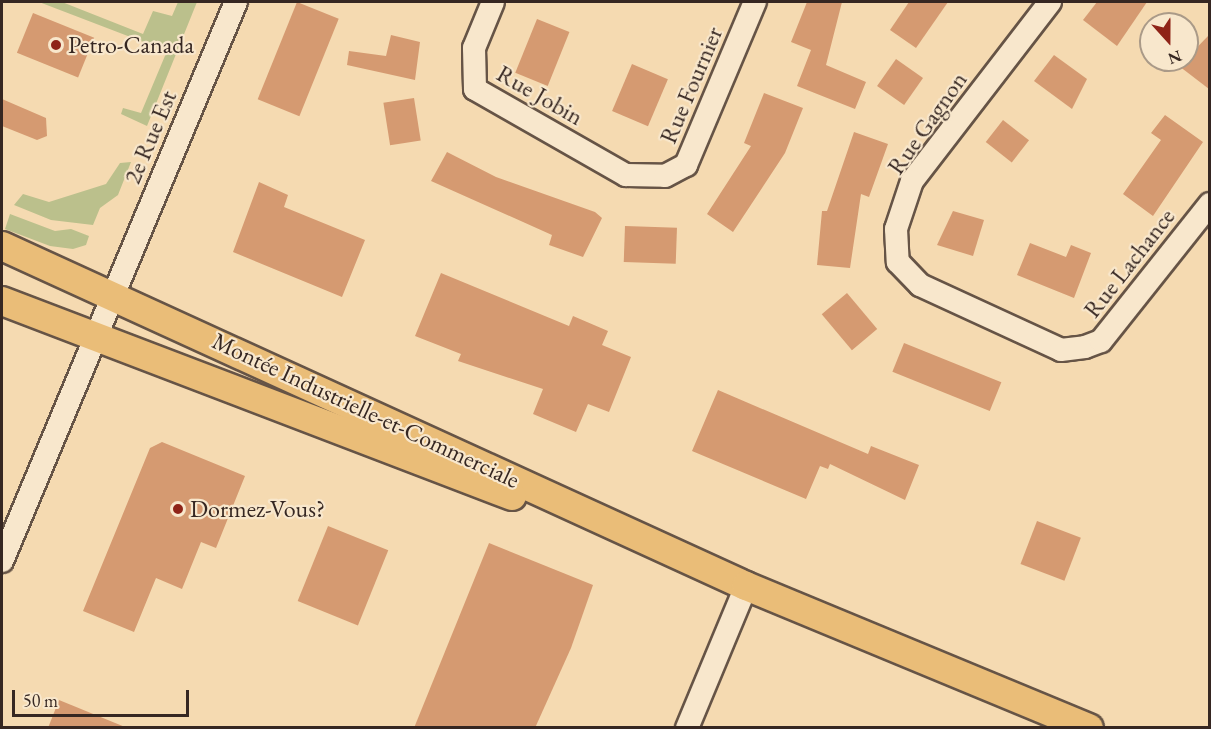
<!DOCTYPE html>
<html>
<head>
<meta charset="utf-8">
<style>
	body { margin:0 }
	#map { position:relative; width:1211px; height:729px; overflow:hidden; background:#f5dab1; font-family:"EB Garamond",serif }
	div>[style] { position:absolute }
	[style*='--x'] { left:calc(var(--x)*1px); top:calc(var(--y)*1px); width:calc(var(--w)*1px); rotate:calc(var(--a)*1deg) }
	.green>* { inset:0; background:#bbc08c }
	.building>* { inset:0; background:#d59a71; transform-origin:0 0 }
	.roads { filter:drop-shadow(2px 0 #665446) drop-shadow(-2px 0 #665446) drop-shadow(0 2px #665446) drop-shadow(0 -2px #665446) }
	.minor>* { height:22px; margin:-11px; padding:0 11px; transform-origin:11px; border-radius:11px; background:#f8e7cc }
	.major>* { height:28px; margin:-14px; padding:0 14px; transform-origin:14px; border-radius:14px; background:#eabd78 }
	.dots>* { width:16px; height:16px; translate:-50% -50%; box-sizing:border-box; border:3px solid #f8e7cc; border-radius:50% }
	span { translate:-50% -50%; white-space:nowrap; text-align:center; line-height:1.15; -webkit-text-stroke:4.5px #f8e7cc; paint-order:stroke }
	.poi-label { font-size:24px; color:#362722 }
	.left { translate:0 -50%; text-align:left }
	.street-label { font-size:24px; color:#362722 }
	.frame { position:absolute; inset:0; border:3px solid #362722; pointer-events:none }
	.north { position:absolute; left:1139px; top:12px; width:60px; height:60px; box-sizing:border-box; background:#f8e7cc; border:2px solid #aa9a88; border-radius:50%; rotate:159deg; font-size:16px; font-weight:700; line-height:24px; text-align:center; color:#362722 }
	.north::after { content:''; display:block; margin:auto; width:21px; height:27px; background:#8f2418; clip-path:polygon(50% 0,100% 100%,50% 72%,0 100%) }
	.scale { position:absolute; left:12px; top:690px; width:177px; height:27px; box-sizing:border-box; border:3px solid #362722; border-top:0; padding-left:8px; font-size:18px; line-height:21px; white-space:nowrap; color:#362722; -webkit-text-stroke:4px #f8e7cc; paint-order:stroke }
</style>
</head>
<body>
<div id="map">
	<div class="green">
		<div style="clip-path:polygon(39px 2px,62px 2px,143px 34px,153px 11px,172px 16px,178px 2px,197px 2px,147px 126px,121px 114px,123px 108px,141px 113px,167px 51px)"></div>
		<div style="clip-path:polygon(131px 162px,118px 195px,100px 208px,93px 225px,51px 220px,14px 205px,23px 194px,49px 202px,106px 184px,120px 163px)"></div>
		<div style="clip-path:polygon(10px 214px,55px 231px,71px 229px,89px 236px,86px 245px,73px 249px,50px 246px,5px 229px)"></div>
	</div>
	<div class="building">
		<div style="left:297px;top:2px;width:45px;height:105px;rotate:22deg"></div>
		<div style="clip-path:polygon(807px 2px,842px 2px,826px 65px,866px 82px,855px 109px,797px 86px,811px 50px,791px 42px)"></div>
		<div style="clip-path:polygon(909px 2px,948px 2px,916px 48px,890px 30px)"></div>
		<div style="clip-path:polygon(1097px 2px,1147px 2px,1117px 46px,1083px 20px)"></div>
		<div style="left:33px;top:13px;width:66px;height:43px;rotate:22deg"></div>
		<div style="left:537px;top:19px;width:35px;height:58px;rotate:22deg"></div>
		<div style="clip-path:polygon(391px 35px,420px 42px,415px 80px,347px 65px,349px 51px,386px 56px)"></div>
		<div style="clip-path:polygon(1209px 35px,1209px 89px,1179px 66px)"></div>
		<div style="clip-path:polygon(1054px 55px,1087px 79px,1072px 109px,1034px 81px)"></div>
		<div style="left:896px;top:59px;width:33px;height:33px;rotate:35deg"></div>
		<div style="left:632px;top:64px;width:39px;height:51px;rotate:23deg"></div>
		<div style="clip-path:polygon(764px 93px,803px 108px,785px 153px,733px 232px,707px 214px,751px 146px,744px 143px)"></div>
		<div style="left:414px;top:98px;width:43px;height:31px;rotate:81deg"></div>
		<div style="clip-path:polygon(2px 99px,46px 118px,47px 136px,37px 140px,2px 126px)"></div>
		<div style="clip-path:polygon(1165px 115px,1203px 142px,1153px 216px,1123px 194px,1161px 140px,1151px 133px)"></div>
		<div style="left:1003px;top:120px;width:33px;height:28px;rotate:38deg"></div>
		<div style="clip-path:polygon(854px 132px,888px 144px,869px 197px,861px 194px,850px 268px,817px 265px,822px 211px,827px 211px)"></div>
		<div style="clip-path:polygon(447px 152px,496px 177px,595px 212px,602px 218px,583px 257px,549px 245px,552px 235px,431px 181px)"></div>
		<div style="clip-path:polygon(259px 182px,288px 195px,284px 207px,365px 240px,342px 297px,233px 252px)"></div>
		<div style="clip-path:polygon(953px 211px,984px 220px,973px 256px,937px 245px)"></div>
		<div style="left:625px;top:226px;width:52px;height:36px;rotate:2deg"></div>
		<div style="clip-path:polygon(1030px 243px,1066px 257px,1071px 245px,1091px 253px,1074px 298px,1017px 275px)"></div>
		<div style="clip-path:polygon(441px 273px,569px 326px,573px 316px,608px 331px,602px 345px,631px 357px,609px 412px,588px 404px,576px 432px,533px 414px,543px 389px,458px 361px,461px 354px,415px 336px)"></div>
		<div style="left:847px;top:293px;width:47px;height:33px;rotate:50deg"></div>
		<div style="left:904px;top:343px;width:105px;height:31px;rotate:22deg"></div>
		<div style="clip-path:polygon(718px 390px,868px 454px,871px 446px,919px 465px,905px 500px,830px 464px,828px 469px,820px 466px,806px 499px,692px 451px)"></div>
		<div style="clip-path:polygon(162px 442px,245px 476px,216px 548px,201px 542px,182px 589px,156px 578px,134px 632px,83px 611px,150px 448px)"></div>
		<div style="left:1037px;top:521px;width:47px;height:46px;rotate:21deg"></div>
		<div style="left:328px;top:526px;width:65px;height:81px;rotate:22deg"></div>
		<div style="clip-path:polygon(489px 543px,593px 585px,571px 648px,535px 728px,414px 728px)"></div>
		<div style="clip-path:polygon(59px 700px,125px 727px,125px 728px,48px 728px)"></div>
	</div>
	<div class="roads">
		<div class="minor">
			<div style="--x:493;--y:2;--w:50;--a:112.4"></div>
			<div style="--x:474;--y:48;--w:41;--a:88.6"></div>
			<div style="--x:475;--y:89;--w:174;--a:29.7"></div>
			<div style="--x:626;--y:175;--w:39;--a:1"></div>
			<div style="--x:665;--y:176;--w:24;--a:-28"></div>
			<div style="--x:686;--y:165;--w:177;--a:-67.1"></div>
			<div style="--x:1050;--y:2;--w:226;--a:127.6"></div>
			<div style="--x:912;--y:181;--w:51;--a:108.4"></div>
			<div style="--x:896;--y:229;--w:33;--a:87"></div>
			<div style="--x:898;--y:262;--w:32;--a:46"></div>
			<div style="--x:920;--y:285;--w:155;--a:24.7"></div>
			<div style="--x:1061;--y:350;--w:24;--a:-7"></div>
			<div style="--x:1085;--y:347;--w:17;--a:-21"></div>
			<div style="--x:1101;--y:341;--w:175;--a:-51.5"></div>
			<div style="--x:2;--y:561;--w:606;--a:-67.29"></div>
			<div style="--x:687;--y:728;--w:154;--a:-67.4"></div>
		</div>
		<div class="major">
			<div style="--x:2;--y:246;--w:818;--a:24.56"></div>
			<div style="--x:746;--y:586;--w:371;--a:22.5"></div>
			<div style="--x:2;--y:301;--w:546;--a:20.92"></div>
		</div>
	</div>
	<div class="dots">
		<div style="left:56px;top:45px;background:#8f2418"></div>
		<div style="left:178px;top:509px;background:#8f2418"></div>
	</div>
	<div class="poi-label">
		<span class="left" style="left:68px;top:45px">Petro-Canada</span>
		<span class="left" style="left:190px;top:509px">Dormez-Vous?</span>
	</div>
	<div class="street-label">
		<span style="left:691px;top:85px;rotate:-67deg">Rue Fournier</span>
		<span style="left:540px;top:95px;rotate:30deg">Rue Jobin</span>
		<span style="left:927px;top:123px;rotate:-55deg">Rue Gagnon</span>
		<span style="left:150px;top:137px;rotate:-67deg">2e Rue Est</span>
		<span style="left:1129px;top:263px;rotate:-52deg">Rue Lachance</span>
		<span style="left:366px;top:410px;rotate:25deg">Montée Industrielle-et-Commerciale</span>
	</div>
	<div class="frame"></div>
	<div class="north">N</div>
	<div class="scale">50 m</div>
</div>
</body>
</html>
